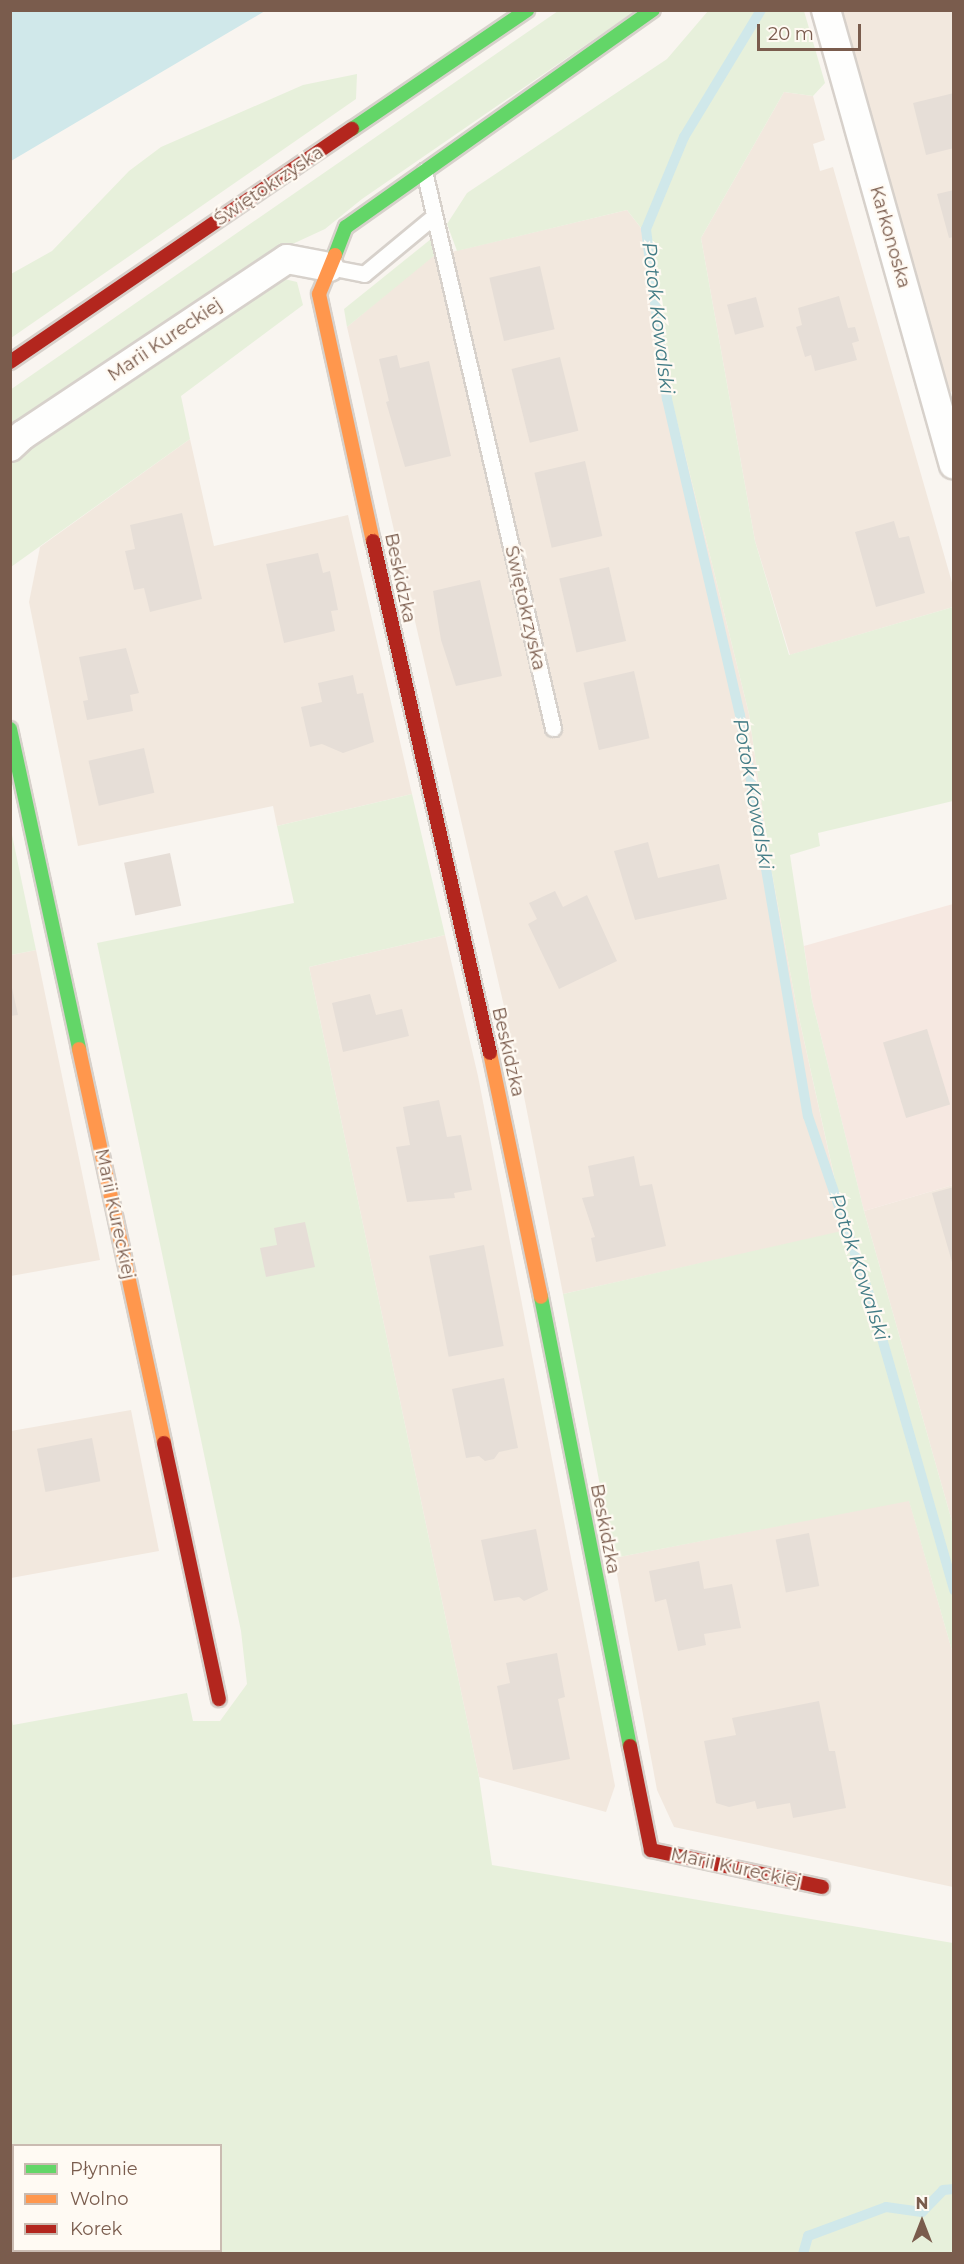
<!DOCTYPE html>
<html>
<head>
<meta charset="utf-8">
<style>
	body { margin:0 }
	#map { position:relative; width:964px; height:2264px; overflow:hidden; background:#f9f5f0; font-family:Montserrat,sans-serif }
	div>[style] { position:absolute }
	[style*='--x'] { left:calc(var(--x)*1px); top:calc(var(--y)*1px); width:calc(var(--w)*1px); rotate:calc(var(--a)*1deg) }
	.residential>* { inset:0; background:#f2e8de }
	.commercial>* { inset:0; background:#f6e8e1 }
	.green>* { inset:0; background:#e7f0db }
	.water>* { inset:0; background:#d0e8ea }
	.stream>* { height:10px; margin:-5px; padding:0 5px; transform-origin:5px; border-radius:5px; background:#d0e8ea }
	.building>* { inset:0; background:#e6ded7; transform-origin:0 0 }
	.roads { filter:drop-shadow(2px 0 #d7d1cb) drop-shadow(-2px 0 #d7d1cb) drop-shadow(0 2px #d7d1cb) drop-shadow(0 -2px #d7d1cb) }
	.lane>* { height:15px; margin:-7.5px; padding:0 7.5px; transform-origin:7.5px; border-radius:7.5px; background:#fefefd }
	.street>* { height:28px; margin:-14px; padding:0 14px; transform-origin:14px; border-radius:14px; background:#fefefd }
	.fast>* { height:14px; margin:-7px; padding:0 7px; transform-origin:7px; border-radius:7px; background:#63d668 }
	.slow>* { height:14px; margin:-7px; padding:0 7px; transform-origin:7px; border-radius:7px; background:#ff974d }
	.jam>* { height:14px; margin:-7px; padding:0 7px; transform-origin:7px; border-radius:7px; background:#b3261e }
	span { translate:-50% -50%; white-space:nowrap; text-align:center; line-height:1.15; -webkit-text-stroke:4.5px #fffaf3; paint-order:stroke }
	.street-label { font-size:18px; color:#7a5c4d }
	.water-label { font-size:20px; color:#437c86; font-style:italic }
	.frame { position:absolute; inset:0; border:12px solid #7a5c4d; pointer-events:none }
	.legend { position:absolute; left:12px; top:2144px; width:210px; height:108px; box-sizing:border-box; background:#fffaf3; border:2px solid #cabbb1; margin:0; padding:8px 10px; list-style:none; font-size:18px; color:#7a5c4d }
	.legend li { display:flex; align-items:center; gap:12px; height:30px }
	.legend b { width:30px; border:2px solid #cabbb1 }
	.north { position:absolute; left:892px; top:2192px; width:60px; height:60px; -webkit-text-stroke:4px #fffaf3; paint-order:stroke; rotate:0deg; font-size:16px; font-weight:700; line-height:24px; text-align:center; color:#7a5c4d }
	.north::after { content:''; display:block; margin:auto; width:21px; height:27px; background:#7a5c4d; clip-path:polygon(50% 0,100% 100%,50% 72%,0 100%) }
	.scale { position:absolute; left:757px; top:24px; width:104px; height:27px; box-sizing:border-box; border:3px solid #7a5c4d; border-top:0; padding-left:8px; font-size:18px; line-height:21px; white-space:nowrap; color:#7a5c4d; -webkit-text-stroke:4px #fffaf3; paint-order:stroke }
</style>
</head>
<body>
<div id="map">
	<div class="residential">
		<div style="clip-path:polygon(841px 11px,953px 11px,953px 391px,950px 392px)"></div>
		<div style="clip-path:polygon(784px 92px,813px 96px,825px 140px,813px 144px,820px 171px,833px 167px,953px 586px,953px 607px,790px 655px,755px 541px,701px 238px)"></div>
		<div style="clip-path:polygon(627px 210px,648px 237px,666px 377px,749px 714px,771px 868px,796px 1004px,846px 1231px,563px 1294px,519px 1071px,347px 327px,430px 257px)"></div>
		<div style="clip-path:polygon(190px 439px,214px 546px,348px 515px,412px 794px,277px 826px,273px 806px,78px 846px,29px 602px,40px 547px)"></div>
		<div style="clip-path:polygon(445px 935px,478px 1076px,615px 1786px,606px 1812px,479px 1777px,309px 967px)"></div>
		<div style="clip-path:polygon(36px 950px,100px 1260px,11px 1276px,11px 955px)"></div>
		<div style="clip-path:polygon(953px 1185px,953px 1525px,864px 1211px)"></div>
		<div style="clip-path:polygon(131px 1410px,159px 1551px,11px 1578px,11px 1431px)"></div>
		<div style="clip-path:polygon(909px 1500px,953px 1654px,953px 1887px,674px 1827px,657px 1790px,614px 1558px)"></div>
	</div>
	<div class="commercial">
		<div style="clip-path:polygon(953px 904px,953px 1185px,864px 1211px,812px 1000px,804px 946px)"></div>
	</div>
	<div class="green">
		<div style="clip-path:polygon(558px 11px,635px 11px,362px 199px,325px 229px,273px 253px,208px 294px,11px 437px,10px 390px)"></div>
		<div style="clip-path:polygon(708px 11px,804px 11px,825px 83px,813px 96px,784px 92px,701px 238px,755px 541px,789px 655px,953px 607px,953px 801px,818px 833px,820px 846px,790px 855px,812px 1000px,864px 1211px,953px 1525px,953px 1654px,909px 1501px,614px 1558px,563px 1294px,846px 1230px,796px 1004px,771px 868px,749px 714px,666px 377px,648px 237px,627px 210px,457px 251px,447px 224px,467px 193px,667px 59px)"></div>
		<div style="clip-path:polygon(357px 74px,356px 99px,11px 338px,11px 274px,52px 251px,129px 171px,161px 147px,303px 85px)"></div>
		<div style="clip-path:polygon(431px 239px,435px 255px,347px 327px,344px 309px)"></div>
		<div style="clip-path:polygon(272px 276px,297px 282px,303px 305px,181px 396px,190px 439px,11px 567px,10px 465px,41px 437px)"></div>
		<div style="clip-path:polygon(evenodd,412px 794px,445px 935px,309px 967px,479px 1777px,492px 1865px,953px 1943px,953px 2253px,11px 2253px,10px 1711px,13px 1725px,187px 1693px,193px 1721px,220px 1721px,247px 1684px,241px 1631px,97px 943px,294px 903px,277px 826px,412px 794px,14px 2146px,220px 2146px,220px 2250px,14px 2250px,14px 2146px)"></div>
		<div style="clip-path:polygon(11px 830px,36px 950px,11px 955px,10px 955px)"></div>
	</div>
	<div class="water">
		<div style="clip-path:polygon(11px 10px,265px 10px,265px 11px,11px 161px)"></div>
	</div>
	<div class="stream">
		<div style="--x:761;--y:10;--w:149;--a:121.2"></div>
		<div style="--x:684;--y:137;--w:100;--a:112.4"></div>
		<div style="--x:646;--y:229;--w:171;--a:83"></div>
		<div style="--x:667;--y:399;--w:324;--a:77"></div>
		<div style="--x:740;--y:715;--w:407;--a:80.4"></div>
		<div style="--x:808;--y:1116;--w:194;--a:71.1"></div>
		<div style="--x:871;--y:1300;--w:302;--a:74"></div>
		<div style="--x:803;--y:2254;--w:19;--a:-74"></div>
		<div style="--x:808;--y:2236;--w:83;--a:-20.4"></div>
		<div style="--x:886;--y:2207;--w:36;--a:8"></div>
		<div style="--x:922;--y:2212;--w:30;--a:-46"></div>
		<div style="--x:943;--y:2190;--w:11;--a:-5"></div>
	</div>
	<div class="building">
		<div style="clip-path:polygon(954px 93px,954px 148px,926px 155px,913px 103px)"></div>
		<div style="clip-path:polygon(954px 190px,954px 237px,949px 238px,937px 194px)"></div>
		<div style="left:540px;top:266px;width:65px;height:52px;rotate:77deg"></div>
		<div style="clip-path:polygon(839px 296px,848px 328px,855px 327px,859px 341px,852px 343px,857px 360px,815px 371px,811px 355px,805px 357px,796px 327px,802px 325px,798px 308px)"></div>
		<div style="left:756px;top:297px;width:31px;height:30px;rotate:75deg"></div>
		<div style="clip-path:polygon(397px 355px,400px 368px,429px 361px,451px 456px,405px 467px,386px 402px,389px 401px,379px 359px)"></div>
		<div style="left:560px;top:357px;width:76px;height:50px;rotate:76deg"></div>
		<div style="left:585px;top:461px;width:77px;height:52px;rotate:77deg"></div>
		<div style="clip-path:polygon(182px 513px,202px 599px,150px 612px,144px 588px,134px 590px,125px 551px,135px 549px,130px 525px)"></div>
		<div style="clip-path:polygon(894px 521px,899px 538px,909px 536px,925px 593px,876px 607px,855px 532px)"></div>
		<div style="clip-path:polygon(318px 553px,323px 573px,330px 571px,334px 590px,338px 610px,331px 611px,335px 631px,284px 643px,266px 564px)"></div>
		<div style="left:609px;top:567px;width:76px;height:51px;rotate:77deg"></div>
		<div style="clip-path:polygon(480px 580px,502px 676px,456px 686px,441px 640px,433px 591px)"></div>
		<div style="clip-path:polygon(126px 648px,139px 693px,130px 695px,133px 711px,87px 720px,83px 701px,88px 700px,79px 657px)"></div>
		<div style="left:634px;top:671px;width:69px;height:52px;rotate:77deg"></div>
		<div style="clip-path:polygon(353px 675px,357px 694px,363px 693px,374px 742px,343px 753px,322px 744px,310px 747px,301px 707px,322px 702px,318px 683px)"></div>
		<div style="left:144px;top:748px;width:46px;height:57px;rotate:77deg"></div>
		<div style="clip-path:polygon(648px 842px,658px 878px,719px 864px,727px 899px,635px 920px,614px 851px)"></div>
		<div style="left:170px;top:853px;width:54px;height:47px;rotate:78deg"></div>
		<div style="clip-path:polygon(555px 891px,563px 907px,587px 895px,617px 961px,559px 989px,528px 924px,537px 919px,529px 903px)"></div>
		<div style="clip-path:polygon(10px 979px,18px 1015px,10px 1016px)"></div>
		<div style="clip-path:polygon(370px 994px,376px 1015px,402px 1009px,409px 1036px,343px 1052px,332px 1003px)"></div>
		<div style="left:927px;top:1029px;width:79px;height:46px;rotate:73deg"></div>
		<div style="clip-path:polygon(439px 1100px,447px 1137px,461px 1135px,472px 1190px,454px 1193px,455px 1198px,407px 1202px,396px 1147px,410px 1145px,403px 1107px)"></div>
		<div style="clip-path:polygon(634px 1156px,640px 1186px,652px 1184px,666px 1246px,596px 1262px,591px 1238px,595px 1237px,582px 1198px,594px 1196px,588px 1166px)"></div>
		<div style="clip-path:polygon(954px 1187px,954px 1261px,952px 1262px,932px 1193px)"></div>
		<div style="clip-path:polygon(305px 1222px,315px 1267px,266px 1277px,260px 1248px,277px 1245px,274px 1228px)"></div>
		<div style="left:484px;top:1245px;width:103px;height:56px;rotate:79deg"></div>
		<div style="clip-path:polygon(504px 1378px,518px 1448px,499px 1452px,494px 1459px,485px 1461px,479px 1456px,466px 1458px,452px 1389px)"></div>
		<div style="left:92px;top:1438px;width:44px;height:56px;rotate:79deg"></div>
		<div style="clip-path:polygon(536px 1529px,548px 1590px,524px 1601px,519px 1597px,494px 1601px,481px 1540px)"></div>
		<div style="left:809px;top:1533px;width:54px;height:34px;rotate:79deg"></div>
		<div style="clip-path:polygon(699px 1561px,704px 1589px,732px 1584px,741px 1628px,704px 1634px,706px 1645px,678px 1651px,666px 1599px,655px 1602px,649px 1571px)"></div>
		<div style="clip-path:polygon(557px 1653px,565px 1697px,558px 1699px,570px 1759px,513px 1770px,497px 1686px,510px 1683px,506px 1663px)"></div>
		<div style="clip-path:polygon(819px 1701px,829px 1751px,835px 1751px,846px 1808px,793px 1818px,790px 1803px,757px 1809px,755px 1801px,729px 1807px,716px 1803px,704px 1741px,736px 1735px,732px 1718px)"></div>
	</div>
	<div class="roads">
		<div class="lane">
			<div style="--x:424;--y:171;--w:572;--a:76.96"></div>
			<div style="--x:329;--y:267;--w:36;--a:11"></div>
			<div style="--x:364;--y:274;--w:91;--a:-39.6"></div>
		</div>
		<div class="street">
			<div style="--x:826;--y:10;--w:472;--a:74.3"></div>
			<div style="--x:10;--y:447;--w:18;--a:-43"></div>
			<div style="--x:23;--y:435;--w:317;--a:-33.7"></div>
			<div style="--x:287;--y:259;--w:43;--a:10.8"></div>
		</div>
		<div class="fast">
			<div style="--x:352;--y:129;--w:212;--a:-34.2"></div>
			<div style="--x:335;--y:255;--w:30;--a:-69"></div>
			<div style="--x:346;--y:227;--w:376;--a:-35.3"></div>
			<div style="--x:10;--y:729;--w:327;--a:77.8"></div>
			<div style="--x:541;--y:1297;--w:458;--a:78.8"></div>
		</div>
		<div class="slow">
			<div style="--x:335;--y:255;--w:42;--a:112.3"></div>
			<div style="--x:319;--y:294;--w:253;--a:77.7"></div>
			<div style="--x:79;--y:1049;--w:403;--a:77.8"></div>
			<div style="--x:490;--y:1053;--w:249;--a:78.2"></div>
		</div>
		<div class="jam">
			<div style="--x:10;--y:362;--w:414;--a:-34.3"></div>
			<div style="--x:373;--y:541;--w:525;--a:77.13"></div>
			<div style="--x:164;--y:1443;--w:262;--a:77.9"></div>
			<div style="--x:630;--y:1746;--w:106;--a:78.6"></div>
			<div style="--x:651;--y:1850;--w:175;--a:12.2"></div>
		</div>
	</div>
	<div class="street-label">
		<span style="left:269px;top:186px;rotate:-34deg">Świętokrzyska</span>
		<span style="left:890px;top:237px;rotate:74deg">Karkonoska</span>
		<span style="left:165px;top:340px;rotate:-34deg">Marii Kureckiej</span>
		<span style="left:400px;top:578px;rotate:78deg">Beskidzka</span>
		<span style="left:525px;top:608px;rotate:77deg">Świętokrzyska</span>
		<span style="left:508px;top:1052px;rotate:77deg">Beskidzka</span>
		<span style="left:115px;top:1214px;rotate:78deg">Marii Kureckiej</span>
		<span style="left:605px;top:1529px;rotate:79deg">Beskidzka</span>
		<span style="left:736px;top:1868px;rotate:12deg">Marii Kureckiej</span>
	</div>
	<div class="water-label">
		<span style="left:658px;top:318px;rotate:83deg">Potok Kowalski</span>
		<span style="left:753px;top:794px;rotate:80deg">Potok Kowalski</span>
		<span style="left:859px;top:1267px;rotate:72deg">Potok Kowalski</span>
	</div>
	<div class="frame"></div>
	<ul class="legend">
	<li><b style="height:8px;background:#63d668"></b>Płynnie</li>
	<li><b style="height:8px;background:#ff974d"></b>Wolno</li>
	<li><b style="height:8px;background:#b3261e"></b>Korek</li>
	</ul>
	<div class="north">N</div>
	<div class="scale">20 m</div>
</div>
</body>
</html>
